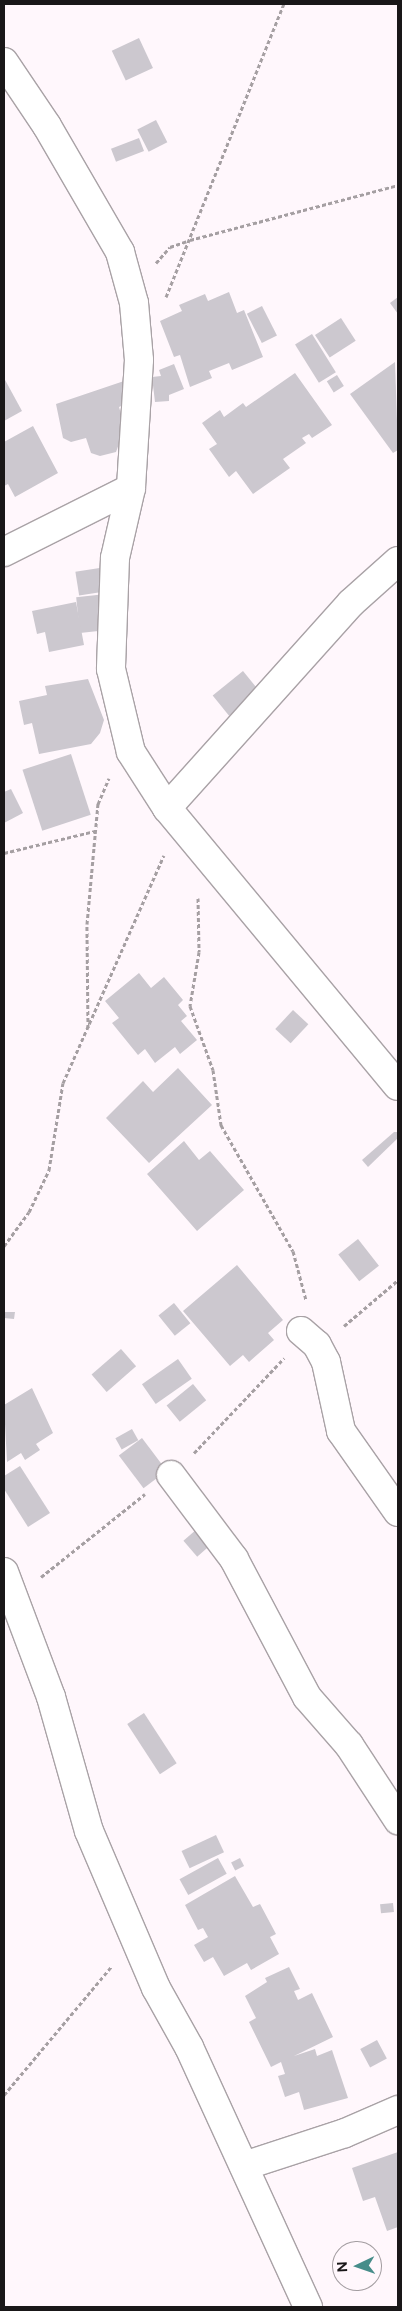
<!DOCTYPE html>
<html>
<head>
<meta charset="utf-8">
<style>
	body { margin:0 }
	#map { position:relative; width:402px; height:2311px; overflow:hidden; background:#fff7fc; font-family:Figtree,sans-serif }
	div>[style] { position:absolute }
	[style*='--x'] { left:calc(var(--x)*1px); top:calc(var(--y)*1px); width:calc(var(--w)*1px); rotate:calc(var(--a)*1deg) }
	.building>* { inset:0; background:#ccc8cf; transform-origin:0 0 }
	.path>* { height:3px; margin-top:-1.5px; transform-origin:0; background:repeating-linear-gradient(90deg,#a59fa2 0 4px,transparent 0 6.5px) }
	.roads { filter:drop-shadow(1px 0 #a9a2a6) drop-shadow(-1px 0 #a9a2a6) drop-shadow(0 1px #a9a2a6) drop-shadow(0 -1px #a9a2a6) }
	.minor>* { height:28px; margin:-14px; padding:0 14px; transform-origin:14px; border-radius:14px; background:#fff }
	span { translate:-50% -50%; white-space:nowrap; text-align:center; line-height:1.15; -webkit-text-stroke:4px #fff7fc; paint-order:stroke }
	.frame { position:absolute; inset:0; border:5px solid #191718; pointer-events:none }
	.north { position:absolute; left:332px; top:2241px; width:50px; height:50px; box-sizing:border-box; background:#fff7fc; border:1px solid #a39da1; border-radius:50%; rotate:267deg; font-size:14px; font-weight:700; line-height:20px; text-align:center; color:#191718 }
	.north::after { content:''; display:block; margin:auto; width:18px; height:22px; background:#468d8a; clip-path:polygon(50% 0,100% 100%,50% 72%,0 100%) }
</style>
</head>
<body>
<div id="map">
	<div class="building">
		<div style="left:139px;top:38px;width:33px;height:30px;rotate:65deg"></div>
		<div style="left:156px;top:120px;width:25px;height:21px;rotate:63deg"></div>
		<div style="left:139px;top:138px;width:14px;height:30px;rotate:69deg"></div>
		<div style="clip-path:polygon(229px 292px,237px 313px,244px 310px,263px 357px,232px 370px,229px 363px,209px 371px,212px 378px,190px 387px,180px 355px,174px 357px,160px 321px,182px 311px,179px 305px,205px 294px,208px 301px)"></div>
		<div style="clip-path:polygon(398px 297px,398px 314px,390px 303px)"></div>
		<div style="left:262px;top:306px;width:33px;height:17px;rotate:63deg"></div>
		<div style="left:341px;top:318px;width:27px;height:31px;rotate:57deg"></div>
		<div style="left:312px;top:334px;width:45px;height:20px;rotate:58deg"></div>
		<div style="clip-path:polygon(395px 362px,398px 450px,393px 453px,350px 394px)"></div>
		<div style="clip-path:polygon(174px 364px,184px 389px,169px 395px,169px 401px,155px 402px,152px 377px,161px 376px,159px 370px)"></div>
		<div style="clip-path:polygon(295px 373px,332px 425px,312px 438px,309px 434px,302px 438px,306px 443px,283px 459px,290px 468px,253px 494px,236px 471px,229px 477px,209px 449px,217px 444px,202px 423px,220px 410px,224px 417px,243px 403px,246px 407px)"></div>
		<div style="left:337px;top:375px;width:13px;height:12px;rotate:58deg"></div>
		<div style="clip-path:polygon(4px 378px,22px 411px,4px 421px)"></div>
		<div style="clip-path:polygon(127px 380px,134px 401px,119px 407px,128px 437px,120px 441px,116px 452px,100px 456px,91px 453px,86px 438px,71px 442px,63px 438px,56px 404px)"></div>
		<div style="clip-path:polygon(33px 426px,58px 473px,15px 497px,8px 484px,4px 486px,4px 442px)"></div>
		<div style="left:106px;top:567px;width:24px;height:31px;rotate:81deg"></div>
		<div style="left:106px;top:594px;width:36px;height:30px;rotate:84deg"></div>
		<div style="clip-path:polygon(76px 602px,84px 645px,49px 652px,45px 632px,37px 634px,32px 611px)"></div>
		<div style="left:243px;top:671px;width:26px;height:39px;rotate:51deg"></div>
		<div style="clip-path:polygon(88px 679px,104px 720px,100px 733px,91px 744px,39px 754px,32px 723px,24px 725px,19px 701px,47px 695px,45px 686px)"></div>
		<div style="left:71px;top:754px;width:64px;height:51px;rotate:72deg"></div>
		<div style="clip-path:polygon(11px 789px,23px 813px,4px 823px,4px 792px)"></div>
		<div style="clip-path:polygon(139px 973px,151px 988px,164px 977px,183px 1000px,178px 1005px,187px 1016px,181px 1021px,197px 1040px,180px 1054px,175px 1047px,155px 1063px,145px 1049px,138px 1055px,112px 1023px,119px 1018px,105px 1001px)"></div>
		<div style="left:293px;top:1010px;width:21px;height:26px;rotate:43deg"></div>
		<div style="clip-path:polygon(178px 1068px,212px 1105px,149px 1163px,106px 1118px,143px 1081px,153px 1092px)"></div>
		<div style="clip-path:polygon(394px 1132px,398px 1132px,398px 1138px,368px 1167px,362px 1160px)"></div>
		<div style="clip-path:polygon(184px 1141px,199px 1160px,210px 1151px,244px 1190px,197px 1231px,147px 1174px)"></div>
		<div style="left:358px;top:1239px;width:34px;height:25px;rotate:52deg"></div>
		<div style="clip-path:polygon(237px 1265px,283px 1320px,268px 1333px,274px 1340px,249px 1362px,243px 1355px,230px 1366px,183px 1311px)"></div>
		<div style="left:174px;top:1303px;width:26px;height:20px;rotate:51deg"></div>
		<div style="clip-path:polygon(4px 1312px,15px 1312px,14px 1319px,4px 1318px)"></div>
		<div style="left:121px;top:1349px;width:23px;height:39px;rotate:49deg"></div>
		<div style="left:178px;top:1359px;width:24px;height:44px;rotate:55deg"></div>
		<div style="left:193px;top:1384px;width:21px;height:34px;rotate:51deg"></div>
		<div style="clip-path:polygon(32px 1388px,53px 1433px,36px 1444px,40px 1450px,25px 1460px,21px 1453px,7px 1462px,4px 1405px)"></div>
		<div style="left:132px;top:1429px;width:13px;height:19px;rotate:61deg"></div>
		<div style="left:142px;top:1438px;width:41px;height:29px;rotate:53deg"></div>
		<div style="clip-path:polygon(20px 1466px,50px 1513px,28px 1527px,4px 1489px,4px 1476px)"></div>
		<div style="left:197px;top:1529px;width:21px;height:18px;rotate:49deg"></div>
		<div style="left:144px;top:1713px;width:60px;height:20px;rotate:57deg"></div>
		<div style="left:216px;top:1835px;width:19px;height:38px;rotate:65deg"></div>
		<div style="left:218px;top:1858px;width:18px;height:44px;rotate:61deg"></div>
		<div style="left:240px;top:1858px;width:9px;height:10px;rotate:63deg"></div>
		<div style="clip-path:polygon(235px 1876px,253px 1907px,260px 1904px,276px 1934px,270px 1937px,279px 1954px,251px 1970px,247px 1963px,224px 1976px,213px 1957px,204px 1962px,194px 1945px,208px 1937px,203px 1928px,198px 1930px,185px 1905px)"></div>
		<div style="left:393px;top:1903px;width:9px;height:13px;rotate:84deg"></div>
		<div style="clip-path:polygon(289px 1967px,300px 1989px,294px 1991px,298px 2000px,312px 1993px,333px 2037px,294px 2056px,315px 2049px,317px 2056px,332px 2050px,348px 2098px,304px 2110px,299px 2092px,285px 2097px,278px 2076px,285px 2074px,281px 2062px,271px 2067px,249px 2022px,256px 2018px,245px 1996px,267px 1982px,265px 1978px)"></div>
		<div style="left:377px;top:2040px;width:21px;height:19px;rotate:62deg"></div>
		<div style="clip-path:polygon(398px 2152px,398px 2227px,387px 2231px,375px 2197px,363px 2201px,352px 2168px)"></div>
	</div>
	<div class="path">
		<div style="--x:156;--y:263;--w:21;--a:-49"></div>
		<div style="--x:170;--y:247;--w:21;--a:-19"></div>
		<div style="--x:190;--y:240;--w:215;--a:-14.8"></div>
		<div style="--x:166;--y:297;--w:316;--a:-68.1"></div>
		<div style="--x:4;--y:853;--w:94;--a:-13.6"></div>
		<div style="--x:198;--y:898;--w:54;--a:88.9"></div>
		<div style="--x:199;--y:952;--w:55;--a:99.5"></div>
		<div style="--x:190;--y:1006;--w:68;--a:70.2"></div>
		<div style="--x:213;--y:1070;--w:56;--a:81.7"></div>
		<div style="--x:221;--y:1125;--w:145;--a:60.3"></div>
		<div style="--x:293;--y:1251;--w:51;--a:75.1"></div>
		<div style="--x:88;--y:1028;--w:104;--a:-90.6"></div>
		<div style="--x:87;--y:924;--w:121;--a:-84.8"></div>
		<div style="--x:98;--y:804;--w:28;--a:-67"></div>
		<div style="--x:4;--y:1246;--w:42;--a:-53.7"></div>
		<div style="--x:29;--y:1212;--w:47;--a:-64.5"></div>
		<div style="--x:49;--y:1170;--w:88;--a:-80.9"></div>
		<div style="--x:63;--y:1083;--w:249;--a:-66.1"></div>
		<div style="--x:344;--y:1326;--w:71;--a:-40.4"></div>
		<div style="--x:194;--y:1453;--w:131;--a:-46.5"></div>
		<div style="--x:41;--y:1577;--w:133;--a:-38.6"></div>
		<div style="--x:4;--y:2095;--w:167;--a:-50.1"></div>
	</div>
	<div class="roads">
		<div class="minor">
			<div style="--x:4;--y:62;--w:77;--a:56.1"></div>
			<div style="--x:47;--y:126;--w:146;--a:59.9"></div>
			<div style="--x:120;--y:252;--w:53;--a:74.6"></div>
			<div style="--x:134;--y:303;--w:57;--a:85"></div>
			<div style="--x:139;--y:360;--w:128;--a:93.6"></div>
			<div style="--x:131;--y:488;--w:72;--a:102.9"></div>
			<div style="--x:115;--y:558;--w:111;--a:92.1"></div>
			<div style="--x:111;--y:669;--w:85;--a:76.5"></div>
			<div style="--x:131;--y:752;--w:67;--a:57.3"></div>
			<div style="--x:167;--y:808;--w:361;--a:50.3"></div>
			<div style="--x:4;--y:552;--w:142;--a:-26.7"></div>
			<div style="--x:167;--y:808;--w:275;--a:-48.1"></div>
			<div style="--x:351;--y:603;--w:63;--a:-41.8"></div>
			<div style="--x:301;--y:1331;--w:21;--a:41"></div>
			<div style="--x:317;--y:1345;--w:19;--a:62"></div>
			<div style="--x:326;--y:1362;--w:71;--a:77.7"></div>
			<div style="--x:341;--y:1431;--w:99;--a:54.9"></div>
			<div style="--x:171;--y:1475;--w:105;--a:53.1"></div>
			<div style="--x:234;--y:1559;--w:156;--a:62.1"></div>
			<div style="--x:307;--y:1697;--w:64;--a:48.8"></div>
			<div style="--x:349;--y:1745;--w:90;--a:56.8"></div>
			<div style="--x:4;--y:1572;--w:134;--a:69.4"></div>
			<div style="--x:51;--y:1697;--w:139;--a:74.2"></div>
			<div style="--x:89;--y:1831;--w:171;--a:66.9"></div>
			<div style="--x:156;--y:1988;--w:68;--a:60.8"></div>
			<div style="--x:189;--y:2047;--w:286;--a:65.4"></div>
			<div style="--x:244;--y:2166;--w:106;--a:-18.1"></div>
			<div style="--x:345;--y:2133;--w:58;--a:-23.5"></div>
		</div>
	</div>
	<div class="frame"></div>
	<div class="north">N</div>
</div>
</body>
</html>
